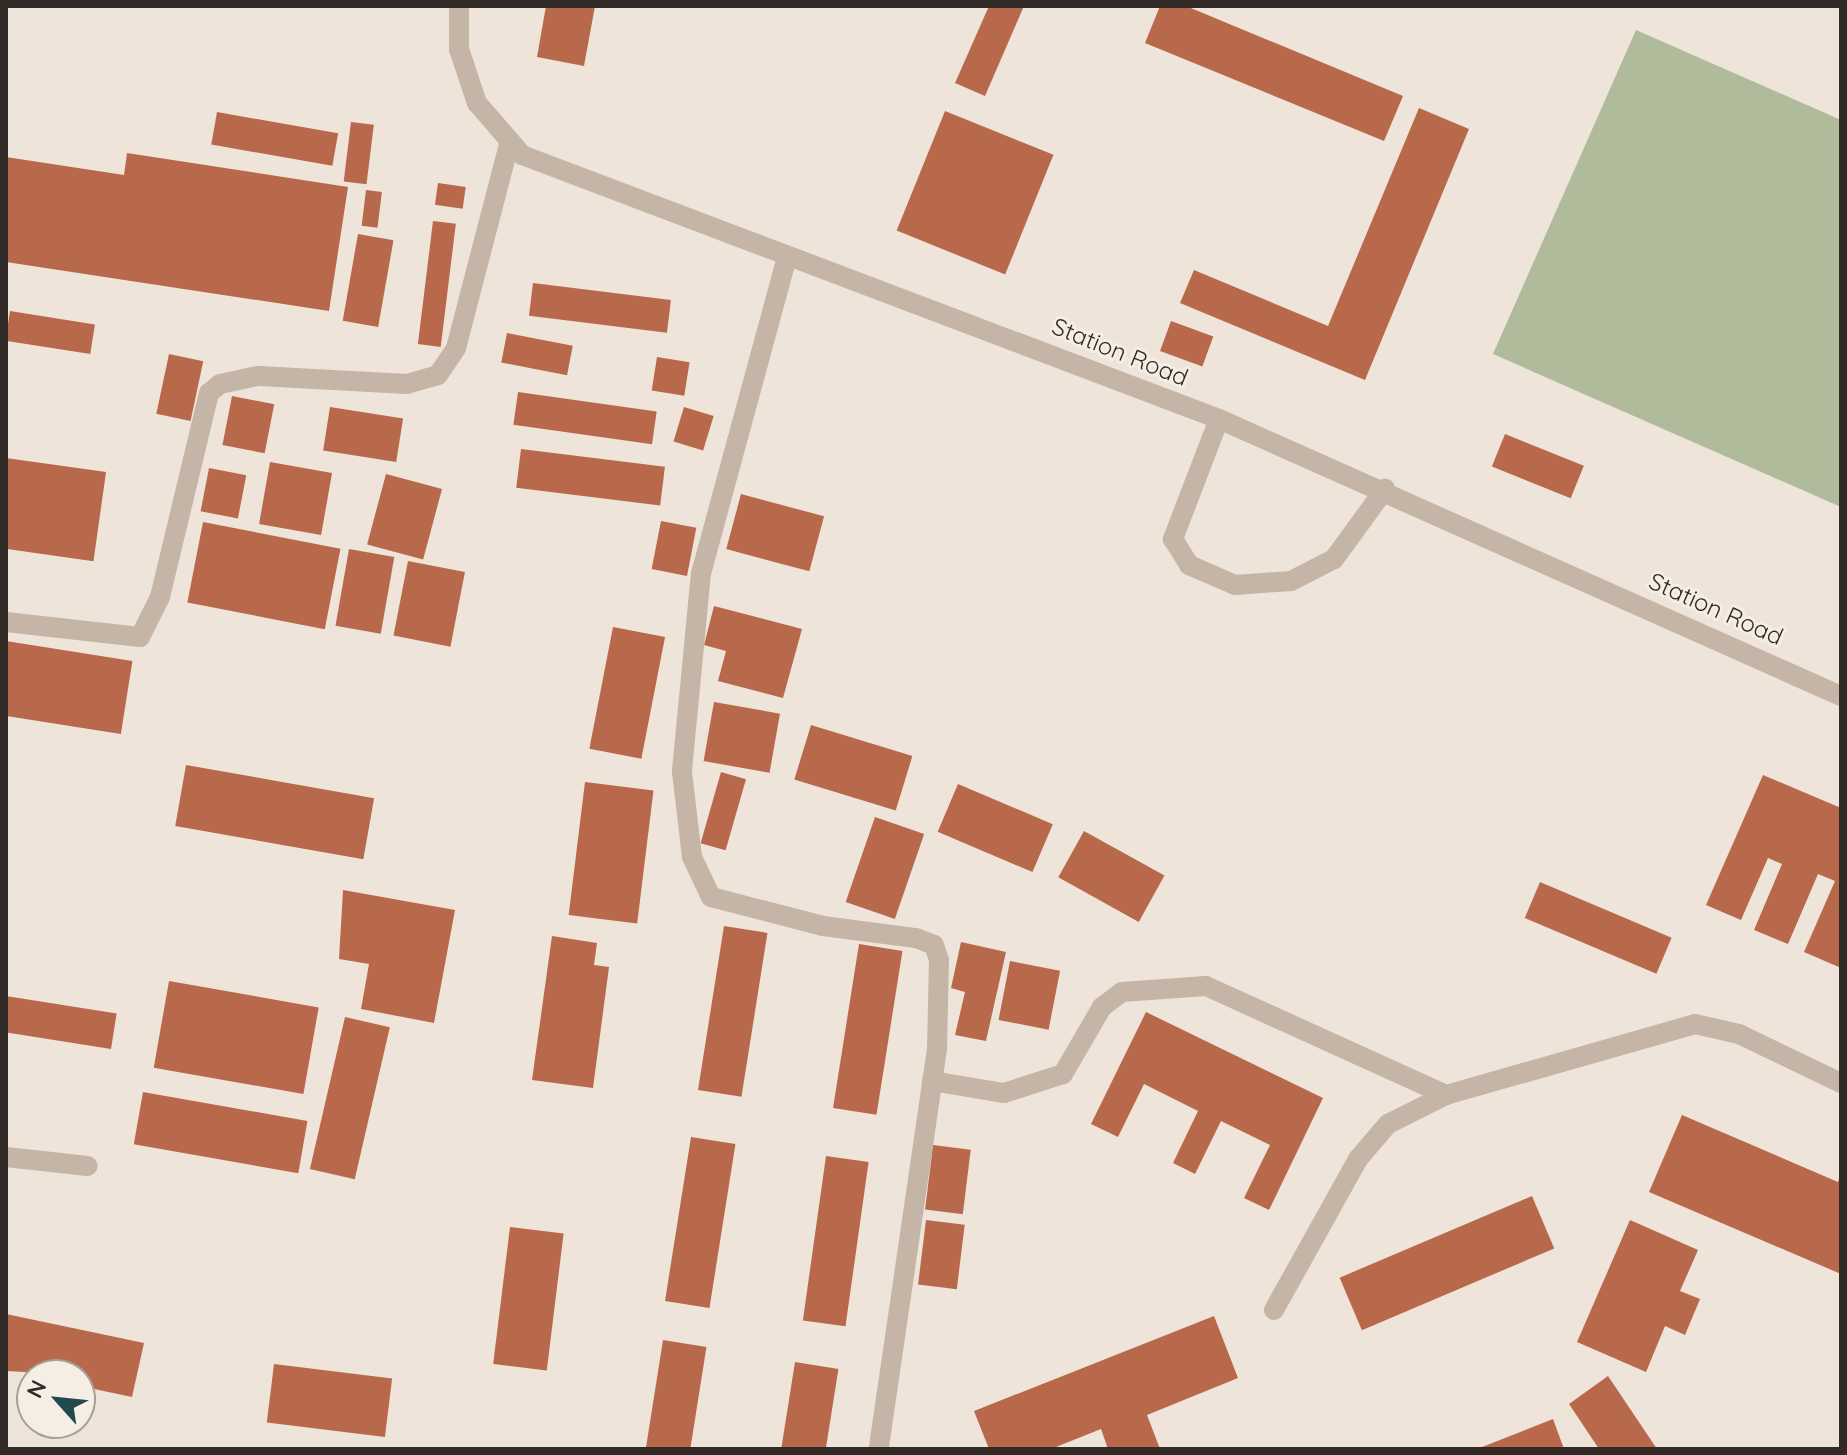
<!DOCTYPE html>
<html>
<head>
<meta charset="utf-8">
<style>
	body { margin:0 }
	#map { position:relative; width:1847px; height:1455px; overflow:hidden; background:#eee4d9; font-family:Quicksand,sans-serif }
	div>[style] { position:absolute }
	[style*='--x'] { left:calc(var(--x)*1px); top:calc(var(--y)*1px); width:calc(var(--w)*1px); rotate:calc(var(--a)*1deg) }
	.green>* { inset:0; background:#afbb9a }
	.building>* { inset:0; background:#b9694b; transform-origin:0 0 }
	.minor>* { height:20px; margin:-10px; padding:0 10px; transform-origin:10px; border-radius:10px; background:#c4b5a6 }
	span { translate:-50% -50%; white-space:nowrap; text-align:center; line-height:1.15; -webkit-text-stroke:6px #f6eee4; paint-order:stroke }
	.street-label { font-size:24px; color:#312a26 }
	.frame { position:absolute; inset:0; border:8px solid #312a26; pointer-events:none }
	.north { position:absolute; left:16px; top:1359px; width:80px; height:80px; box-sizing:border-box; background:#f6eee4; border:2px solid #a7a098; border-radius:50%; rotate:297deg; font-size:22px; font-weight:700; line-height:32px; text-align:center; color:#312a26 }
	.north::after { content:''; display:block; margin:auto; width:28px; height:36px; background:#204a4e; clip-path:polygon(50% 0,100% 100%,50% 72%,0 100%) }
</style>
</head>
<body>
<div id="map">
	<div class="green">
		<div style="clip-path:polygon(1636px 30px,1841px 120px,1841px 507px,1493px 354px)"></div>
	</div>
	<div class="building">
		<div style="clip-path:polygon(546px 6px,595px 6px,584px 66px,537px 57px)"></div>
		<div style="clip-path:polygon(989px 6px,1024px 6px,985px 96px,955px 83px)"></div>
		<div style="clip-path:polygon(1160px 6px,1186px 6px,1403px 96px,1384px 141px,1145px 43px)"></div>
		<div style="clip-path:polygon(1419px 108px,1469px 129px,1365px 380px,1180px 303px,1194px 270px,1328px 326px)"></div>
		<div style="left:945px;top:111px;width:117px;height:129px;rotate:22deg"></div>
		<div style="left:217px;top:112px;width:123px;height:33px;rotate:10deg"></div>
		<div style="left:351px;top:122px;width:23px;height:60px;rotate:7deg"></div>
		<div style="clip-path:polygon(127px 153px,348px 187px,329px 311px,6px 262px,6px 157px,124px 175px)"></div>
		<div style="left:438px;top:183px;width:28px;height:22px;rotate:8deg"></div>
		<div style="left:366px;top:190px;width:16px;height:36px;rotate:7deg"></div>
		<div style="left:433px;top:221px;width:23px;height:124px;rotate:7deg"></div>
		<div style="left:358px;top:234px;width:36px;height:88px;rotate:10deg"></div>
		<div style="left:533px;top:283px;width:139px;height:33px;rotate:7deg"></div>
		<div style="left:10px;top:311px;width:86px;height:30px;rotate:9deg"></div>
		<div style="left:1171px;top:321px;width:45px;height:32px;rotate:20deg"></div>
		<div style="left:507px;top:333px;width:67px;height:30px;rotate:11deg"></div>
		<div style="left:169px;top:354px;width:35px;height:61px;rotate:12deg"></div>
		<div style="left:657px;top:357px;width:33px;height:34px;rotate:9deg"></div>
		<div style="left:518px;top:392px;width:140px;height:33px;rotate:8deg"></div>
		<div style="left:232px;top:396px;width:43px;height:50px;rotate:11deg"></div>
		<div style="left:330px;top:407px;width:74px;height:44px;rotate:9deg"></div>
		<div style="left:684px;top:407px;width:31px;height:36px;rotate:17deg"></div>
		<div style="left:1505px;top:434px;width:85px;height:35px;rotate:22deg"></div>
		<div style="left:521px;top:449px;width:145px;height:39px;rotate:7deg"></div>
		<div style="left:6px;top:458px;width:101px;height:90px;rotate:8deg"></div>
		<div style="left:270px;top:462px;width:63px;height:63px;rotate:10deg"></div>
		<div style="left:209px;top:468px;width:38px;height:44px;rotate:11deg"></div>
		<div style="left:386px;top:474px;width:58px;height:73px;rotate:15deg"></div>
		<div style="left:741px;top:494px;width:86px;height:57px;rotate:15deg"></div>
		<div style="left:661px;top:521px;width:36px;height:49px;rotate:11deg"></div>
		<div style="left:203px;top:522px;width:140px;height:82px;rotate:11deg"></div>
		<div style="left:349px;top:549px;width:46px;height:78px;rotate:10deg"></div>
		<div style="left:408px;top:561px;width:58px;height:76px;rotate:11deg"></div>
		<div style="clip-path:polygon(714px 606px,802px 629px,783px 698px,718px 681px,726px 651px,704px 645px)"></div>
		<div style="left:613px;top:627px;width:53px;height:124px;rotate:11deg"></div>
		<div style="left:6px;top:641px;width:128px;height:74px;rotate:9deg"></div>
		<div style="left:714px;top:702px;width:67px;height:60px;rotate:10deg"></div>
		<div style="left:811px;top:725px;width:106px;height:57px;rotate:17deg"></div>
		<div style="left:186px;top:765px;width:191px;height:62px;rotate:10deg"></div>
		<div style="left:721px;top:772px;width:26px;height:74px;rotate:16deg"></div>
		<div style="clip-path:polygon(1763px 775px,1841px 808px,1841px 968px,1804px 952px,1835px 881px,1818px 874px,1788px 944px,1754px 930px,1782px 864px,1768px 858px,1741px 920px,1706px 905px)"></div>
		<div style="left:585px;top:782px;width:69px;height:134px;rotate:7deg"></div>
		<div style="left:958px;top:784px;width:103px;height:52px;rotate:23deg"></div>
		<div style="left:875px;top:817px;width:52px;height:90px;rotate:19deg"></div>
		<div style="left:1084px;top:831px;width:92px;height:53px;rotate:29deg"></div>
		<div style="left:1540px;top:882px;width:143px;height:39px;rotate:23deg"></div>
		<div style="clip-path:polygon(343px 890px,455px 910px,434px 1023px,361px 1009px,369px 964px,339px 959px)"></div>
		<div style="left:724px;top:926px;width:44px;height:166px;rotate:9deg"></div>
		<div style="clip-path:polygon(552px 936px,597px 943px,594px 965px,609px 967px,593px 1088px,532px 1080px)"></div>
		<div style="clip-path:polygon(961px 942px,1006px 952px,986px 1041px,955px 1035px,965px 992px,951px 988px)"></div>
		<div style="left:859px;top:944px;width:44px;height:166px;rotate:9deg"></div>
		<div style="left:1010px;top:961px;width:51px;height:60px;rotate:11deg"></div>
		<div style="left:169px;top:981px;width:152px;height:88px;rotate:10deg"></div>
		<div style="left:6px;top:996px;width:112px;height:36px;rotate:9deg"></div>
		<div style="clip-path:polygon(1146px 1012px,1323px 1098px,1269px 1210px,1244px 1198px,1270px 1145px,1221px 1121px,1195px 1174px,1173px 1163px,1198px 1111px,1144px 1084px,1118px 1137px,1091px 1124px)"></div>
		<div style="left:345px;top:1017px;width:46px;height:156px;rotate:13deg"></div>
		<div style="left:143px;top:1092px;width:167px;height:53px;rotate:10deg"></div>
		<div style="clip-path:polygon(1682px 1115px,1838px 1182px,1841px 1174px,1841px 1274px,1649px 1192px)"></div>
		<div style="left:691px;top:1137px;width:45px;height:166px;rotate:9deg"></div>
		<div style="left:933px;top:1145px;width:38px;height:65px;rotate:7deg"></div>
		<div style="left:826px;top:1156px;width:43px;height:166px;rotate:8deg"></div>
		<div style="left:1532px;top:1196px;width:57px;height:209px;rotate:67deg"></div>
		<div style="left:926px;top:1220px;width:39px;height:65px;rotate:7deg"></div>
		<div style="clip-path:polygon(1630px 1220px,1698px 1250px,1680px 1291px,1700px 1299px,1685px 1335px,1665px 1326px,1646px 1372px,1577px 1342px)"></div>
		<div style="left:510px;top:1227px;width:54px;height:138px;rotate:7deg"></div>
		<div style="clip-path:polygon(6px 1314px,144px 1343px,132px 1397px,80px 1386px,80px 1375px,6px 1371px)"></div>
		<div style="clip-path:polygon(1214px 1316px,1238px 1378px,1147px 1415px,1160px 1449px,1108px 1449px,1101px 1429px,1051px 1449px,989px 1449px,974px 1411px)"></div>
		<div style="left:663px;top:1340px;width:44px;height:110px;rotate:9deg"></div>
		<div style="left:795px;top:1362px;width:44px;height:88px;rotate:9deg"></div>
		<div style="left:274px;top:1364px;width:119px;height:59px;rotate:7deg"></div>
		<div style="clip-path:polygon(1608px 1376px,1657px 1449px,1599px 1449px,1569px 1404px)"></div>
		<div style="clip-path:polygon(1553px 1419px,1564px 1449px,1477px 1449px)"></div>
	</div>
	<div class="minor">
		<div style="--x:459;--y:6;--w:43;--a:90"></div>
		<div style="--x:459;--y:49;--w:57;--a:71.6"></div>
		<div style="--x:477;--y:103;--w:69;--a:49.1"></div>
		<div style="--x:522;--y:155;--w:745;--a:20.74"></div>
		<div style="--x:1219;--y:419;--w:681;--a:24.01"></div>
		<div style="--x:787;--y:257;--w:327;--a:105.2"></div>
		<div style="--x:701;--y:573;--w:200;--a:95.5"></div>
		<div style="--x:682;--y:772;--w:86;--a:83.3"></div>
		<div style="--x:692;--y:857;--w:44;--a:64.6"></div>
		<div style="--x:711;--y:897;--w:116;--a:14.5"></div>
		<div style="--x:823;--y:926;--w:94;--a:7.4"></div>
		<div style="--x:916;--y:938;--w:19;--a:21"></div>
		<div style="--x:934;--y:945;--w:16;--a:72"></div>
		<div style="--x:939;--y:960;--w:89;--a:91.3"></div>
		<div style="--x:937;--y:1049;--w:404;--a:98.3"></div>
		<div style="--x:1219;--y:419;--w:129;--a:111"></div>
		<div style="--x:1173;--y:539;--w:31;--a:58"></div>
		<div style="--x:1189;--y:565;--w:50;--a:23.5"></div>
		<div style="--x:1235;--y:585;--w:56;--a:-4.1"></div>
		<div style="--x:1291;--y:581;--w:48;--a:-27.1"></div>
		<div style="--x:1334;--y:559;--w:87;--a:-53.9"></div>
		<div style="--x:6;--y:622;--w:135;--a:6.4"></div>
		<div style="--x:140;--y:637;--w:45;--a:-63.4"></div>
		<div style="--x:160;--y:597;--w:210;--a:-76.5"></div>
		<div style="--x:209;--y:393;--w:14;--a:-39"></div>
		<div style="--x:220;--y:384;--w:40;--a:-12"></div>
		<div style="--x:259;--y:376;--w:148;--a:3.1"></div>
		<div style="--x:407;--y:384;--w:32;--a:-16"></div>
		<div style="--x:438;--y:375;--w:32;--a:-56"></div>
		<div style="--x:456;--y:348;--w:210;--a:-75.4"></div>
		<div style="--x:932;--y:1081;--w:73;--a:9.5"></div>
		<div style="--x:1004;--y:1093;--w:62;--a:-17.9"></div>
		<div style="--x:1063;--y:1074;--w:78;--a:-59.8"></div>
		<div style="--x:1102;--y:1007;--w:25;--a:-37"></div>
		<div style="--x:1122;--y:992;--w:84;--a:-4.1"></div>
		<div style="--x:1206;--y:986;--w:264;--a:24.4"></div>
		<div style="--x:6;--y:1157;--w:82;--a:6.3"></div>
		<div style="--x:1274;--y:1310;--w:173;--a:-60.9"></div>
		<div style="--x:1358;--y:1159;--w:46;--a:-49.4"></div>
		<div style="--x:1388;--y:1124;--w:65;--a:-26.6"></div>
		<div style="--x:1446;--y:1095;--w:259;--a:-15.9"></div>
		<div style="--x:1695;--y:1024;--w:45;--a:12.8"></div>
		<div style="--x:1739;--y:1034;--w:113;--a:25.7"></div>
	</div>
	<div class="street-label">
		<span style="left:1120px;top:352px;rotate:22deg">Station Road</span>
		<span style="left:1716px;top:609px;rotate:24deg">Station Road</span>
	</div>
	<div class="frame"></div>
	<div class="north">N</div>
</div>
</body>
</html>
